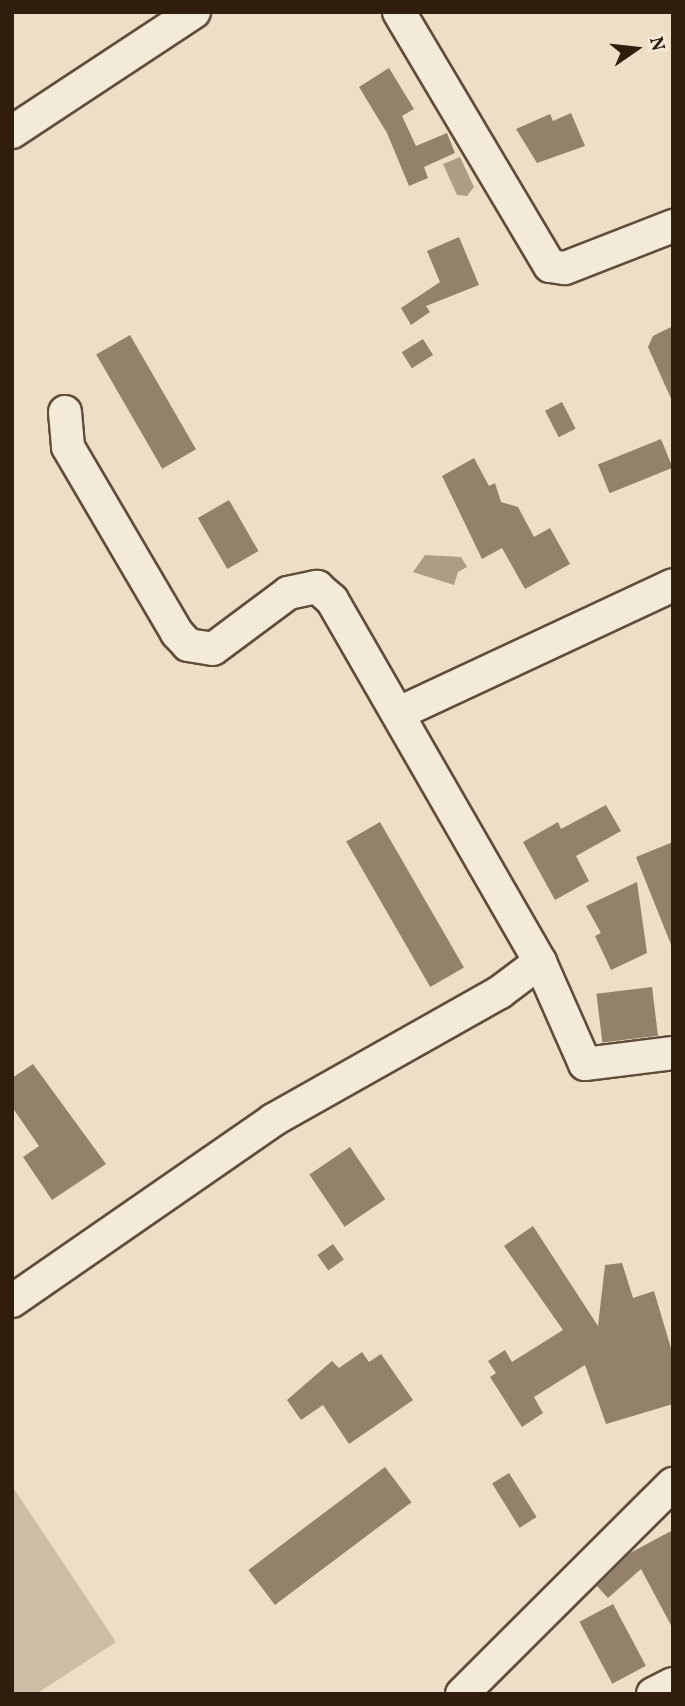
<!DOCTYPE html>
<html>
<head>
<meta charset="utf-8">
<style>
	body { margin:0 }
	#map { position:relative; width:685px; height:1706px; overflow:hidden; background:#eedec5; font-family:Vollkorn,serif }
	div>[style] { position:absolute }
	[style*='--x'] { left:calc(var(--x)*1px); top:calc(var(--y)*1px); width:calc(var(--w)*1px); rotate:calc(var(--a)*1deg) }
	.green>* { inset:0; background:#cebda6 }
	.water>* { inset:0; background:#ad9c86 }
	.building>* { inset:0; background:#93816c; transform-origin:0 0 }
	.roads { filter:drop-shadow(2px 0 #604d3a) drop-shadow(-2px 0 #604d3a) drop-shadow(0 2px #604d3a) drop-shadow(0 -2px #604d3a) }
	.minor>* { height:32px; margin:-16px; padding:0 16px; transform-origin:16px; border-radius:16px; background:#f4ead9 }
	span { translate:-50% -50%; white-space:nowrap; text-align:center; line-height:1.15; -webkit-text-stroke:5px #f4ead9; paint-order:stroke }
	.frame { position:absolute; inset:0; border:14px solid #301d0c; pointer-events:none }
	.north { position:absolute; left:601px; top:14px; width:70px; height:70px; -webkit-text-stroke:5px #f4ead9; paint-order:stroke; rotate:76deg; font-size:19px; font-weight:700; line-height:28px; text-align:center; color:#301d0c }
	.north::after { content:''; display:block; margin:auto; width:24px; height:32px; background:#301d0c; clip-path:polygon(50% 0,100% 100%,50% 72%,0 100%) }
</style>
</head>
<body>
<div id="map">
	<div class="green">
		<div style="clip-path:polygon(12px 1486px,116px 1642px,36px 1694px,12px 1694px)"></div>
	</div>
	<div class="water">
		<div style="clip-path:polygon(460px 157px,474px 187px,467px 196px,457px 195px,443px 164px)"></div>
		<div style="clip-path:polygon(425px 555px,461px 557px,467px 567px,458px 572px,454px 585px,413px 572px)"></div>
	</div>
	<div class="building">
		<div style="clip-path:polygon(389px 68px,414px 109px,402px 116px,416px 146px,447px 133px,455px 153px,424px 167px,428px 178px,409px 186px,387px 133px,359px 87px)"></div>
		<div style="clip-path:polygon(571px 113px,585px 146px,537px 163px,516px 129px,550px 114px,553px 121px)"></div>
		<div style="clip-path:polygon(459px 237px,479px 285px,426px 306px,430px 312px,411px 325px,401px 308px,440px 282px,427px 251px)"></div>
		<div style="clip-path:polygon(673px 326px,673px 403px,648px 347px,653px 336px)"></div>
		<div style="left:130px;top:335px;width:132px;height:39px;rotate:60deg"></div>
		<div style="left:423px;top:339px;width:19px;height:25px;rotate:58deg"></div>
		<div style="left:562px;top:402px;width:30px;height:19px;rotate:63deg"></div>
		<div style="left:661px;top:439px;width:31px;height:68px;rotate:68deg"></div>
		<div style="clip-path:polygon(474px 458px,489px 486px,495px 483px,501px 502px,518px 507px,534px 537px,550px 528px,570px 564px,525px 589px,502px 548px,482px 559px,442px 476px)"></div>
		<div style="left:229px;top:500px;width:59px;height:36px;rotate:60deg"></div>
		<div style="clip-path:polygon(606px 805px,621px 831px,576px 856px,589px 881px,555px 900px,523px 842px,558px 822px,561px 829px)"></div>
		<div style="left:380px;top:822px;width:168px;height:39px;rotate:60deg"></div>
		<div style="clip-path:polygon(673px 842px,673px 947px,672px 947px,636px 857px)"></div>
		<div style="clip-path:polygon(637px 882px,647px 953px,611px 970px,595px 936px,601px 933px,586px 906px)"></div>
		<div style="left:652px;top:987px;width:49px;height:56px;rotate:83deg"></div>
		<div style="clip-path:polygon(33px 1064px,106px 1164px,52px 1200px,23px 1157px,39px 1146px,12px 1107px,12px 1078px)"></div>
		<div style="left:350px;top:1147px;width:63px;height:49px;rotate:56deg"></div>
		<div style="clip-path:polygon(533px 1226px,598px 1326px,605px 1265px,622px 1263px,633px 1298px,654px 1291px,673px 1355px,673px 1404px,606px 1424px,585px 1365px,534px 1397px,543px 1413px,522px 1427px,490px 1377px,496px 1373px,488px 1361px,505px 1350px,512px 1362px,563px 1330px,504px 1246px)"></div>
		<div style="left:333px;top:1244px;width:19px;height:19px;rotate:55deg"></div>
		<div style="clip-path:polygon(362px 1352px,369px 1362px,381px 1354px,413px 1400px,349px 1444px,323px 1405px,301px 1420px,287px 1400px,332px 1361px,339px 1368px)"></div>
		<div style="left:385px;top:1467px;width:44px;height:171px;rotate:53deg"></div>
		<div style="left:509px;top:1473px;width:52px;height:20px;rotate:58deg"></div>
		<div style="clip-path:polygon(673px 1530px,671px 1544px,673px 1629px,641px 1569px,608px 1598px,597px 1586px,630px 1553px)"></div>
		<div style="left:613px;top:1604px;width:70px;height:38px;rotate:62deg"></div>
	</div>
	<div class="roads">
		<div class="minor">
			<div style="--x:399;--y:12;--w:295;--a:59.3"></div>
			<div style="--x:550;--y:266;--w:15;--a:8"></div>
			<div style="--x:565;--y:268;--w:116;--a:-21.3"></div>
			<div style="--x:12;--y:132;--w:218;--a:-33.4"></div>
			<div style="--x:65;--y:412;--w:35;--a:85"></div>
			<div style="--x:68;--y:447;--w:216;--a:59.6"></div>
			<div style="--x:177;--y:633;--w:16;--a:47"></div>
			<div style="--x:188;--y:645;--w:25;--a:9"></div>
			<div style="--x:213;--y:649;--w:94;--a:-36.7"></div>
			<div style="--x:288;--y:593;--w:30;--a:-12"></div>
			<div style="--x:317;--y:587;--w:20;--a:41"></div>
			<div style="--x:332;--y:600;--w:418;--a:60.1"></div>
			<div style="--x:540;--y:962;--w:111;--a:66.2"></div>
			<div style="--x:585;--y:1064;--w:89;--a:-7.1"></div>
			<div style="--x:399;--y:713;--w:302;--a:-25"></div>
			<div style="--x:12;--y:1301;--w:318;--a:-34.7"></div>
			<div style="--x:273;--y:1120;--w:261;--a:-29.4"></div>
			<div style="--x:500;--y:992;--w:50;--a:-36.9"></div>
			<div style="--x:462;--y:1694;--w:298;--a:-44.9"></div>
			<div style="--x:653;--y:1694;--w:22;--a:-27"></div>
		</div>
	</div>
	<div class="frame"></div>
	<div class="north">N</div>
</div>
</body>
</html>
